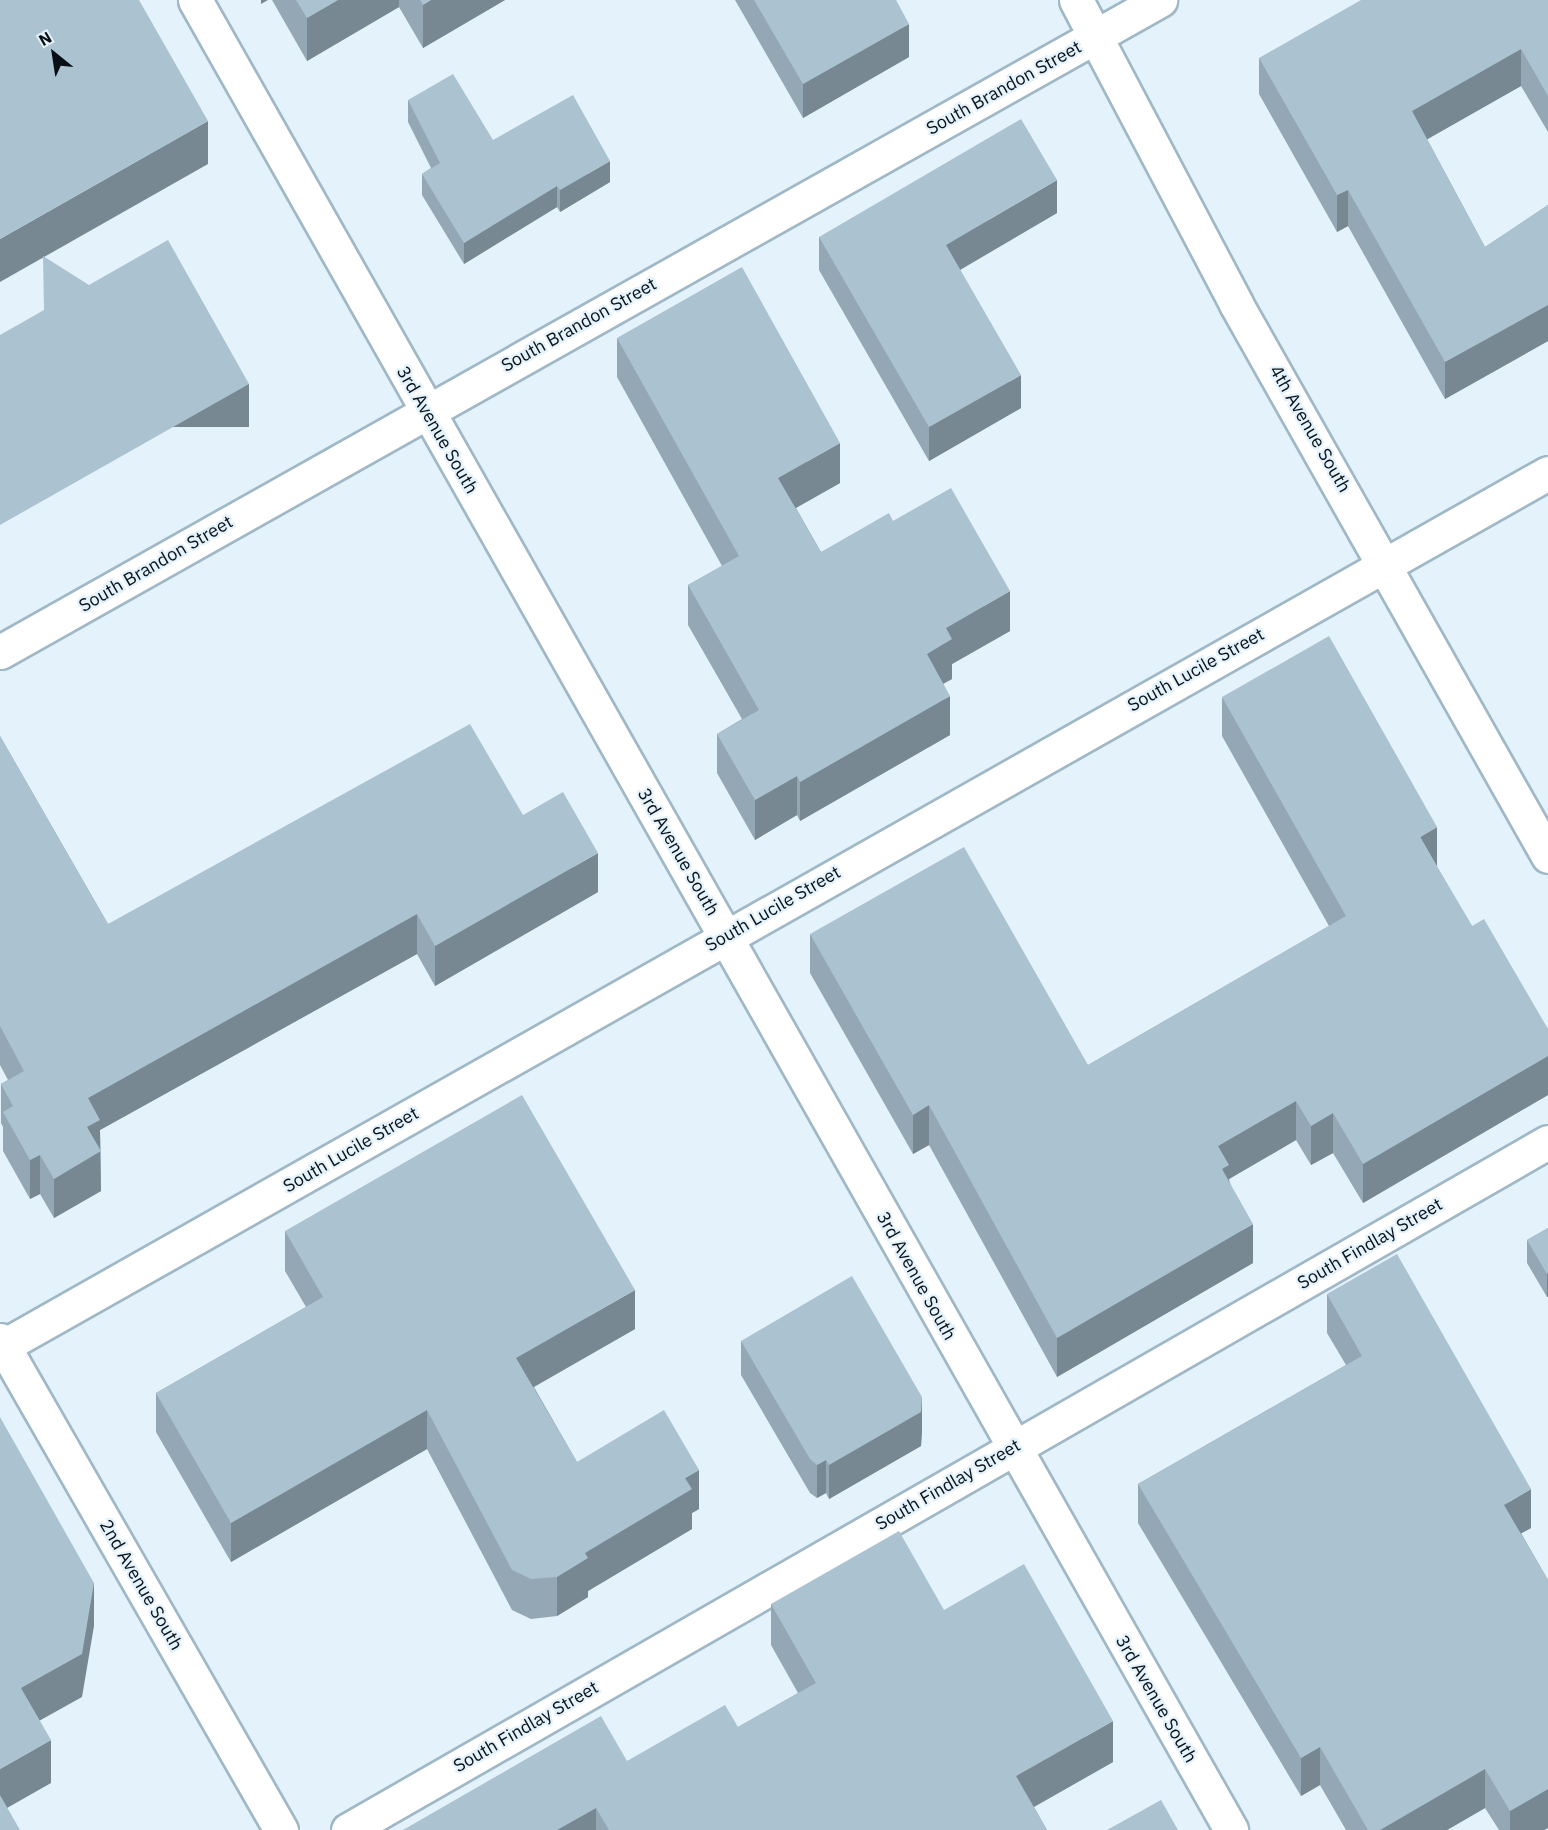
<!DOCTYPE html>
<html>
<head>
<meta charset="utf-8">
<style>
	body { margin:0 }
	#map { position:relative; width:1548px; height:1830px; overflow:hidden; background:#e4f2fc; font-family:"IBM Plex Sans",sans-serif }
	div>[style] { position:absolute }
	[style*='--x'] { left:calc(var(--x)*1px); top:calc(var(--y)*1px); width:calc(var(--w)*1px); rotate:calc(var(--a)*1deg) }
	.roads { filter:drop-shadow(2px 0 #a0b8c6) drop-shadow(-2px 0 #a0b8c6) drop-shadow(0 2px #a0b8c6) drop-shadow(0 -2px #a0b8c6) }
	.minor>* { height:33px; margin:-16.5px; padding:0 16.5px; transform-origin:16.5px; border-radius:16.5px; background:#fff }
	.tertiary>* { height:33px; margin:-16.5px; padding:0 16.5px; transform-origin:16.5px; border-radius:16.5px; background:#fff }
	.primary>* { height:33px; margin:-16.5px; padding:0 16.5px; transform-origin:16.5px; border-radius:16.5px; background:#fff }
	.wall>* { inset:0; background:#93a7b4 }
	.shaded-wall>* { inset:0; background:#788892; transform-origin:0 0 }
	.building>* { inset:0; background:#abc2d1 }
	span { translate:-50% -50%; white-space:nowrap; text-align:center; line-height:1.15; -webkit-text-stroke:4.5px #e4f2fc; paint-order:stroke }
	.street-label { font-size:18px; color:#081015 }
	.north { position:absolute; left:24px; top:24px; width:60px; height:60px; -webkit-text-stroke:4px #e4f2fc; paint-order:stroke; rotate:330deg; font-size:16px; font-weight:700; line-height:24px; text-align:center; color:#081015 }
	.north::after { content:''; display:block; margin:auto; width:21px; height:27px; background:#081015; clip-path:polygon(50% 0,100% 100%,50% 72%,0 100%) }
</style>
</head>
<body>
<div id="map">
	<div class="roads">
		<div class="minor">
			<div style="--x:195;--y:0;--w:2103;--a:60.48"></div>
			<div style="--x:0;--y:652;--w:1331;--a:-29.34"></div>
			<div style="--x:0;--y:1340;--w:565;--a:60.17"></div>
			<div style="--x:348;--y:1830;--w:1383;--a:-29.83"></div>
		</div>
		<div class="tertiary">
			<div style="--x:0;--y:1348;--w:1778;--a:-29.48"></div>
		</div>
		<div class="primary">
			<div style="--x:1076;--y:0;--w:344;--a:62.2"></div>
			<div style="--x:1236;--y:304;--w:634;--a:60.52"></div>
		</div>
	</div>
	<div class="wall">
		<div style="clip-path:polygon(272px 0,505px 0,423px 48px,399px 7px,307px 61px)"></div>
		<div style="clip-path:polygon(735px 0,896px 0,909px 57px,803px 118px)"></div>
		<div style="clip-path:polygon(1548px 0,1548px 132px,1521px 86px,1427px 139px,1485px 247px,1548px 205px,1548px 341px,1445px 399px,1348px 226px,1337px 232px,1259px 94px,1259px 58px)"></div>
		<div style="clip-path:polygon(408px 100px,493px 140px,610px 182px,560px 212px,557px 207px,464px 264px,422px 195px,422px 174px,431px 168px,408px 122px)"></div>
		<div style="clip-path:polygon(1057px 213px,960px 270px,1021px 408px,929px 461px,819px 270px,819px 237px)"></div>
		<div style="clip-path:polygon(617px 338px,840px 483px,796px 508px,821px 552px,893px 521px,1010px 631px,952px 664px,952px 679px,943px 683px,950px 735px,800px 821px,797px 815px,755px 840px,717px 773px,717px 734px,742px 719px,688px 625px,688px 585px,722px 566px,617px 377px)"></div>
		<div style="clip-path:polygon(1222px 697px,1437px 867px,1472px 926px,1548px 1029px,1548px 1095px,1363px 1203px,1333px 1153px,1311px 1165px,1296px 1140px,1229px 1179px,1253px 1263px,1057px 1377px,929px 1145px,913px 1154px,810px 973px,810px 934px,1088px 1065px,1329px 926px,1222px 736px)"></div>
		<div style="clip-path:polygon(0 736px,108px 924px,523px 815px,598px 892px,435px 986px,417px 954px,100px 1130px,101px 1191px,54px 1218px,40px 1194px,30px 1199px,3px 1151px,3px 1127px,1px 1123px,1px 1084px,8px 1080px,0 1065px)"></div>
		<div style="clip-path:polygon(1548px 1228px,1547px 1297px,1527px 1263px,1527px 1240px)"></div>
		<div style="clip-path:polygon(285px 1231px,635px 1329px,534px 1387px,577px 1462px,699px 1509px,692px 1513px,692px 1529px,588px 1591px,588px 1597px,557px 1616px,531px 1619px,512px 1610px,427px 1449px,231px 1562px,156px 1432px,156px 1393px,306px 1307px,285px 1271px)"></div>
		<div style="clip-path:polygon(1327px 1294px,1531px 1528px,1521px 1533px,1548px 1580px,1548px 1828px,1544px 1830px,1499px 1830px,1485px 1808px,1447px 1830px,1346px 1830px,1320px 1785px,1301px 1796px,1138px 1523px,1138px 1484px,1346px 1365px,1327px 1333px)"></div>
		<div style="clip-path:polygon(741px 1341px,922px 1431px,921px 1446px,829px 1499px,826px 1493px,817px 1498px,810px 1493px,741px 1375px)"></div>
		<div style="clip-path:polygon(771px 1604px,944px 1610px,1113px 1762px,1034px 1807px,1047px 1830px,403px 1830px,738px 1727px,798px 1693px,771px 1645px)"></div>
	</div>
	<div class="shaded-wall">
		<div style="clip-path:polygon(261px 0,268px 0,261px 4px)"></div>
		<div style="clip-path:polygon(338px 0,399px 0,399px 7px,307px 61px,307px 18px)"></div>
		<div style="clip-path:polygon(431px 0,505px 0,423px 48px,423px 5px)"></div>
		<div style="clip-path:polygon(909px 24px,909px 57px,803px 118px,803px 84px)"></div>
		<div style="clip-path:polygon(1521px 49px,1521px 86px,1412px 148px,1412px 111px)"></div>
		<div style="clip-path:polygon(208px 121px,208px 164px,0 282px,0 239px)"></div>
		<div style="clip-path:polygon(610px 161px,610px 182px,560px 212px,560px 190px)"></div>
		<div style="clip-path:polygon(1057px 180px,1057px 213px,946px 278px,946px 245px)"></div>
		<div style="clip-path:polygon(557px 186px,557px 207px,464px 264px,464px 243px)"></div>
		<div style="clip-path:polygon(1348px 190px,1348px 226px,1337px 232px,1337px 195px)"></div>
		<div style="clip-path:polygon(1548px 305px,1548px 341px,1445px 399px,1445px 362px)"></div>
		<div style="clip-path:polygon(1021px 375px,1021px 408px,929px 461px,929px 427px)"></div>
		<div style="left:249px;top:384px;width:43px;height:286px;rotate:90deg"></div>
		<div style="clip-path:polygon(840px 443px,840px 483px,778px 518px,778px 478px)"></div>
		<div style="clip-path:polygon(1010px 591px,1010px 631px,952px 664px,952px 679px,927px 693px,927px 654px,946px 628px)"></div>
		<div style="clip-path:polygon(950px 696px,950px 735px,800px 821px,800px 782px)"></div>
		<div style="clip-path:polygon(797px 776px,797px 815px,755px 840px,755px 800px)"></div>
		<div style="clip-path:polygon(1437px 827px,1437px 867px,1420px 837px)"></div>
		<div style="clip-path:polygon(598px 853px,598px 892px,435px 986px,435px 946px)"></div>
		<div style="clip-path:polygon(417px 914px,417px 954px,100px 1130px,101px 1191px,54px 1218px,54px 1179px,88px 1098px)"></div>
		<div style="clip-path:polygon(1548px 1056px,1548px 1095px,1363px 1203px,1363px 1164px)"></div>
		<div style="clip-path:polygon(1296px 1101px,1296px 1140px,1229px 1179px,1229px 1204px,1218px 1146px)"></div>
		<div style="clip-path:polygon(929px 1105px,929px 1145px,913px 1154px,913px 1115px)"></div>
		<div style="clip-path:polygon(1333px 1113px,1333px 1153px,1311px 1165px,1311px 1126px)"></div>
		<div style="clip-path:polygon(40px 1155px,40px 1194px,30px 1199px,30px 1160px)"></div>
		<div style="clip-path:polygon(1253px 1224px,1253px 1263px,1057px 1377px,1057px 1338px)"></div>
		<div style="left:1548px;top:1273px;width:24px;height:1px;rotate:90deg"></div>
		<div style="clip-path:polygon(635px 1290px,635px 1329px,516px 1397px,516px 1358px)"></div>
		<div style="clip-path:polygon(922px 1397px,922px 1431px,921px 1446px,829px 1499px,829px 1465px)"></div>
		<div style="clip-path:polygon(427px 1410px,427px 1449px,231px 1562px,231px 1523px)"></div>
		<div style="clip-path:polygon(826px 1460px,826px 1493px,817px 1498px,817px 1465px)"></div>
		<div style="clip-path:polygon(699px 1470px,699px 1509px,692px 1513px,692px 1529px,588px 1591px,588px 1597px,557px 1616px,557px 1577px,585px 1553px,685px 1478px)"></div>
		<div style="clip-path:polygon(1531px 1489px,1531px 1528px,1504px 1543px,1504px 1505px)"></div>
		<div style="clip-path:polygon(94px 1583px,94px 1626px,82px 1697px,21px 1731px,21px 1688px)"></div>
		<div style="clip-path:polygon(1113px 1721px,1113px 1762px,1016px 1817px,1016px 1776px)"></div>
		<div style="clip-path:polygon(51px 1740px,51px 1783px,0 1812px,0 1769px)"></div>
		<div style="clip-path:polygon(1320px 1747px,1320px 1785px,1301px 1796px,1301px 1758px)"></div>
		<div style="clip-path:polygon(1485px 1769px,1485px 1808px,1447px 1830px,1380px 1830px)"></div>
		<div style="clip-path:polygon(1548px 1789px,1548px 1828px,1544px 1830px,1510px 1830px,1510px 1811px)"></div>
		<div style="clip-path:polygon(596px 1808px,596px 1830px,557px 1830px)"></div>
	</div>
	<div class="building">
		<div style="clip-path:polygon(0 0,139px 0,208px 121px,0 239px)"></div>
		<div style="clip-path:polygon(296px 0,338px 0,307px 18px)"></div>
		<div style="clip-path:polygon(420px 0,431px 0,423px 5px)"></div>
		<div style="clip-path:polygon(754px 0,896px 0,909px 24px,803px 84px)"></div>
		<div style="clip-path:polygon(1361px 0,1548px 0,1548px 96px,1521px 49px,1412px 111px,1485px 247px,1548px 205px,1548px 305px,1445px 362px,1348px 190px,1337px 195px,1259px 58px)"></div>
		<div style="clip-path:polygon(453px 74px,493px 140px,573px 95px,610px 161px,560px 190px,557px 186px,464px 243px,422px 174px,440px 163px,408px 100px)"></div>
		<div style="clip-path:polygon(1021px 119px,1057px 180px,946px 245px,1021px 375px,929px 427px,819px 237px)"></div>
		<div style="clip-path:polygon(168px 240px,249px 384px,0 525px,0 335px,44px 310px,43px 256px,89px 285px)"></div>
		<div style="clip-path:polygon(742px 267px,840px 443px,778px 478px,821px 552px,889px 513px,893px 521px,951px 488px,1010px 591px,946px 628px,952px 639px,927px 654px,950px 696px,800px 782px,797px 776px,755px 800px,717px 734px,759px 710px,688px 585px,739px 556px,617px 338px)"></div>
		<div style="clip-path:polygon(1329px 636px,1437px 827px,1420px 837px,1472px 926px,1484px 919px,1548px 1029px,1548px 1056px,1363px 1164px,1333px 1113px,1311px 1126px,1296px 1101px,1218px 1146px,1229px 1165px,1222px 1169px,1253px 1224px,1057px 1338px,929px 1105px,913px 1115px,810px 934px,964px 847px,1088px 1065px,1346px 916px,1222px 697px)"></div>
		<div style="clip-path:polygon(470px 724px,523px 815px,563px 792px,598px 853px,435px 946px,417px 914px,88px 1098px,100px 1120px,87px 1127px,101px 1151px,54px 1179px,40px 1155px,30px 1160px,3px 1112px,13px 1106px,1px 1084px,24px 1071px,0 1026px,0 736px,108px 924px)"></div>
		<div style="clip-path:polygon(522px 1095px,635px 1290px,516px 1358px,577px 1462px,664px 1410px,699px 1470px,685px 1478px,692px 1489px,585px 1553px,588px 1558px,557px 1577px,531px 1579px,512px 1570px,427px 1410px,231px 1523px,156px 1393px,323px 1297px,285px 1231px)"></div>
		<div style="clip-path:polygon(1548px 1228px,1548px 1273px,1547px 1274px,1527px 1240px)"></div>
		<div style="clip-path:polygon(1397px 1254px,1531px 1489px,1504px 1505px,1548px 1580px,1548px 1789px,1510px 1811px,1485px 1769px,1380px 1830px,1368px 1830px,1320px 1747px,1301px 1758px,1138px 1484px,1362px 1356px,1327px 1294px)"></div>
		<div style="clip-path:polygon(852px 1276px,922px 1397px,921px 1412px,829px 1465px,826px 1460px,817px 1465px,810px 1459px,741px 1341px)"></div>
		<div style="clip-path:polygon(0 1417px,94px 1583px,82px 1654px,21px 1688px,51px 1740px,0 1769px)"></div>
		<div style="clip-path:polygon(899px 1531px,944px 1610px,1024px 1564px,1113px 1721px,1016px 1776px,1047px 1830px,609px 1830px,596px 1808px,557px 1830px,403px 1830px,601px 1716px,627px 1761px,725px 1705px,738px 1727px,816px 1683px,771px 1604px)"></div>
		<div style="clip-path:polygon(0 1795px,20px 1830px,0 1830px)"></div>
		<div style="clip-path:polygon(1161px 1800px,1178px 1830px,1107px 1830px)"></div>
	</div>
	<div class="street-label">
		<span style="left:1004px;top:88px;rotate:-29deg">South Brandon Street</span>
		<span style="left:579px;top:325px;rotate:-29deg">South Brandon Street</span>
		<span style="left:1310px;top:429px;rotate:60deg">4th Avenue South</span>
		<span style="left:437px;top:430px;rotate:60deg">3rd Avenue South</span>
		<span style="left:156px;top:564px;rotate:-30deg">South Brandon Street</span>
		<span style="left:1196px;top:670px;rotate:-29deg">South Lucile Street</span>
		<span style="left:678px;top:852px;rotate:60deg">3rd Avenue South</span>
		<span style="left:773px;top:909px;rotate:-30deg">South Lucile Street</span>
		<span style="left:351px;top:1150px;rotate:-30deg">South Lucile Street</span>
		<span style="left:1370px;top:1244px;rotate:-30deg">South Findlay Street</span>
		<span style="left:916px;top:1276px;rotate:61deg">3rd Avenue South</span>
		<span style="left:948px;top:1485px;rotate:-30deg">South Findlay Street</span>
		<span style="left:141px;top:1585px;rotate:60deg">2nd Avenue South</span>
		<span style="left:1156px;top:1699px;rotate:60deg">3rd Avenue South</span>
		<span style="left:526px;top:1727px;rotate:-30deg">South Findlay Street</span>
	</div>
	<div class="north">N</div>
</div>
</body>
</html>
